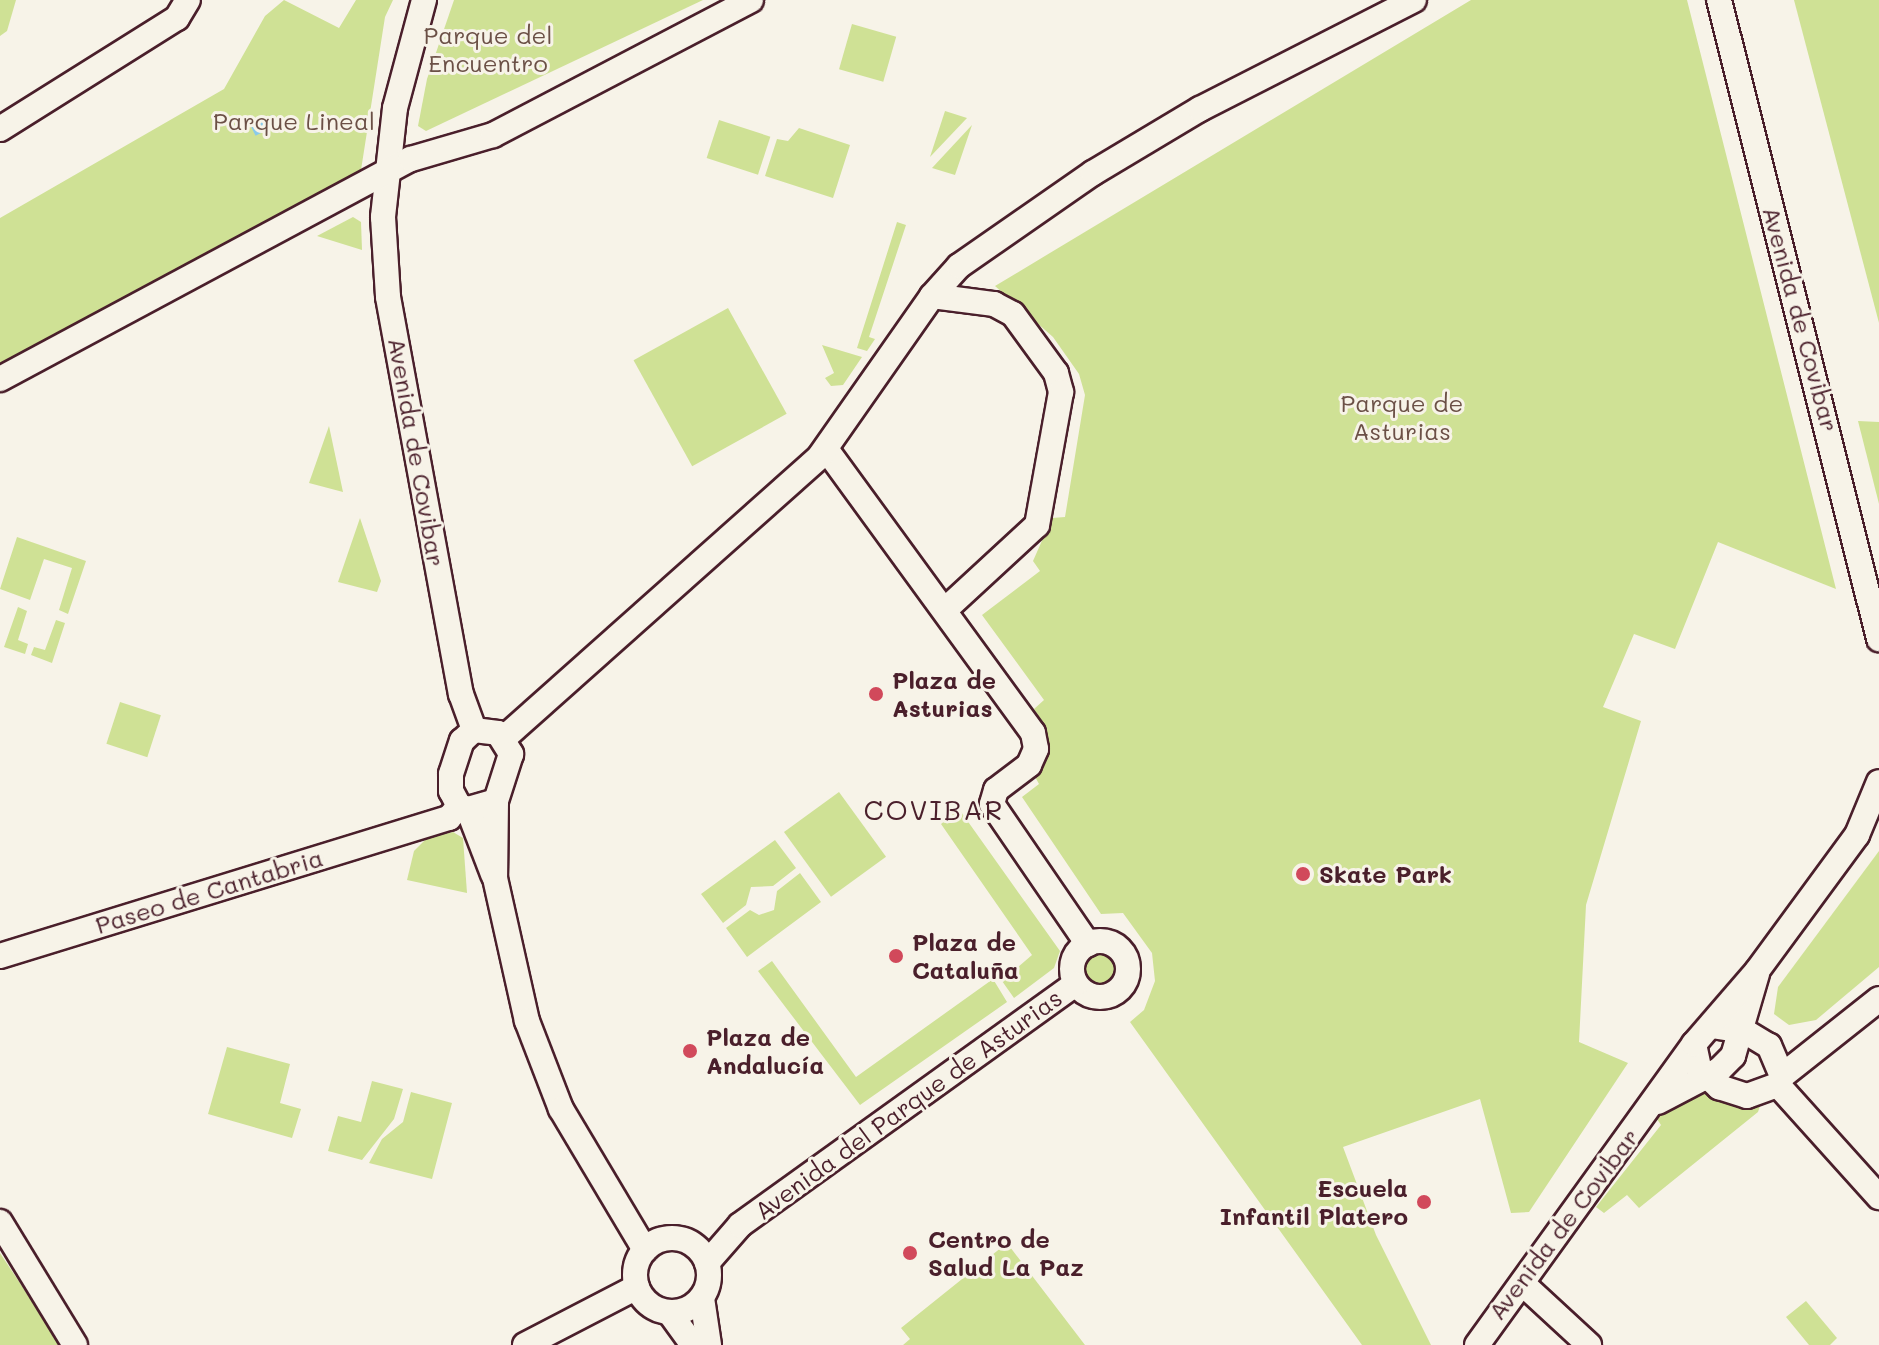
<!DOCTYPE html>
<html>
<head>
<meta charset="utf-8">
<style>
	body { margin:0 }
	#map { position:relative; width:1879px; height:1345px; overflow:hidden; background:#f7f3e8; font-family:Mali,sans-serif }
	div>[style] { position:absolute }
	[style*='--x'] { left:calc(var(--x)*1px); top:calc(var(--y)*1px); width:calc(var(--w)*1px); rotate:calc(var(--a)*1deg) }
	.green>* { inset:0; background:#cfe195; transform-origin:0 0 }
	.round { border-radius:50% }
	.water>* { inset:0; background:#89caea; transform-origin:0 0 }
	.roads { filter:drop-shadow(2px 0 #4a1f2b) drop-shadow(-2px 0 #4a1f2b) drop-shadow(0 2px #4a1f2b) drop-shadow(0 -2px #4a1f2b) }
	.minor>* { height:24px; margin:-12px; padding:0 12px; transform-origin:12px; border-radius:12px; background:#f7f3e8 }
	.minor>.ring { margin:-12px; padding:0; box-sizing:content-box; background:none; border:24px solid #f7f3e8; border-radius:50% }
	.dots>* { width:22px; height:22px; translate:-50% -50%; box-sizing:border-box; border:4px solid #f7f3e8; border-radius:50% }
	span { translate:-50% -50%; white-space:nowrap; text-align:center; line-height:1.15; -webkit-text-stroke:6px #f7f3e8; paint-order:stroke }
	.park-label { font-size:24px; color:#6b5046 }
	.street-label { font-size:24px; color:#4a1f2b }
	.poi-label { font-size:24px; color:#4a1f2b; font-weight:700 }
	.left { translate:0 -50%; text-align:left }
	.right { translate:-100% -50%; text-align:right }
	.quarter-label { font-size:28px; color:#4a1f2b; letter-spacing:2px }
</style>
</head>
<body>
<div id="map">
	<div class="green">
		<div style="clip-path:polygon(0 0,16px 0,7px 31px,0 36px)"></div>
		<div style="clip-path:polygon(284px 0,339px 28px,356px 0,393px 0,385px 17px,361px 170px,0 372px,0 218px,224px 89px,265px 16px)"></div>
		<div style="clip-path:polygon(454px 0,703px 0,426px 131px,418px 126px,427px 79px)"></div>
		<div style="clip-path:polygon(1471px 0,1687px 0,1836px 589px,1718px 542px,1675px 649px,1634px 634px,1603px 707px,1641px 721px,1586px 905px,1579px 1042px,1628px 1063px,1529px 1212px,1511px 1213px,1480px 1099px,1343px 1147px,1376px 1235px,1431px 1345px,1362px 1345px,1130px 1022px,1144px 1010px,1155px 981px,1152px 953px,1123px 913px,1101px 914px,1022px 797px,1039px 784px,1033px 773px,1049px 753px,1046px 727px,1034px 709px,1044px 700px,982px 615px,1040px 571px,1033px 561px,1052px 518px,1065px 517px,1085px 395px,1079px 374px,1053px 337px,995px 286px)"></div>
		<div style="clip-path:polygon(1794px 0,1879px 0,1879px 323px)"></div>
		<div style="left:852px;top:24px;width:46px;height:47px;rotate:16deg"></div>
		<div style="clip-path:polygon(945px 111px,967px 118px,930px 157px)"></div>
		<div style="left:719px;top:120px;width:54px;height:40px;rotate:18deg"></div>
		<div style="clip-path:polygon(972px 125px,955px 175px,932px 168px)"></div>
		<div style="clip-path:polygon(799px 128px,850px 145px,833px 198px,765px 176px,777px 139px,788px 141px)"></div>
		<div style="clip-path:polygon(353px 217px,361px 222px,362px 250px,317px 236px)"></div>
		<div style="clip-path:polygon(897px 222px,906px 225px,869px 337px,875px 339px,867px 351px,857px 348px)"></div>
		<div style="left:728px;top:308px;width:121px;height:108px;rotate:61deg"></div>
		<div style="clip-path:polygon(822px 345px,862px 357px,843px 385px,831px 386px,825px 378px,834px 373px)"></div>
		<div style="clip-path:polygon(1858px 421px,1879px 422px,1879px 504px)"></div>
		<div style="clip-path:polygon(329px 426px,343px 492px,309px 483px)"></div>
		<div style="clip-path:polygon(360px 518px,381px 581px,377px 592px,338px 582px)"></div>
		<div style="clip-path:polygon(17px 537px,86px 561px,68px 614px,59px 610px,72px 568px,44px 559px,30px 600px,0 589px)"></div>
		<div style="clip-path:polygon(18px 607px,27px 611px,18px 640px,28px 644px,25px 654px,4px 647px)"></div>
		<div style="clip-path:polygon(56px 620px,65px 623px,52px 663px,31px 655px,34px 647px,45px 650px)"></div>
		<div style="left:120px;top:702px;width:43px;height:44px;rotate:18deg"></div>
		<div style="left:839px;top:792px;width:80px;height:68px;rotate:54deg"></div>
		<div style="clip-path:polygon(959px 809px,1060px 951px,1054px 968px,1014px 998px,1002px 981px,1032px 955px,941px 824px)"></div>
		<div style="clip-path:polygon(453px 832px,463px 838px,467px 893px,407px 880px,414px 851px,427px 838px)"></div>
		<div style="clip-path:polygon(775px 840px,796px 868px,773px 886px,751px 887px,746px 905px,723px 923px,701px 894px)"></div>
		<div style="clip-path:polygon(1879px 851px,1879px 967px,1816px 1020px,1789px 1025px,1774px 1014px,1778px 987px)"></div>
		<div style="clip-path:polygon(800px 873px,821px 902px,747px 957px,726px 928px,750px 910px,759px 915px,774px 910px,777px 891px)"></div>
		<div class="round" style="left:1084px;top:955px;width:32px;height:32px"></div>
		<div style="clip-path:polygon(772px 961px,856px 1077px,993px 979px,1007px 1002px,860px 1105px,758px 971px)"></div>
		<div style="clip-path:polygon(227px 1047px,290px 1064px,280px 1103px,301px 1109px,292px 1138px,208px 1114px)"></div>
		<div style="clip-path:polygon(372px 1081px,403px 1089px,394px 1119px,362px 1160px,328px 1151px,338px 1116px,361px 1122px)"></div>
		<div style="clip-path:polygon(1695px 1090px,1761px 1103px,1758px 1112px,1639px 1208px,1627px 1195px,1604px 1213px,1596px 1207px,1661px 1125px,1657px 1119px,1677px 1098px)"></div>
		<div style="clip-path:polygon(411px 1092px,452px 1103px,432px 1179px,369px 1163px,382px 1139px,403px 1122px)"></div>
		<div style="clip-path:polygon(1007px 1243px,1085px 1345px,903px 1345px,910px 1339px,901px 1328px)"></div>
		<div style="clip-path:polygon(0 1253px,61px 1345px,0 1345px)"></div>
		<div style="clip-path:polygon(1806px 1301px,1837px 1338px,1830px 1345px,1809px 1345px,1786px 1317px)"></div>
	</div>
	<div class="water">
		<div style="left:272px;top:115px;width:11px;height:24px;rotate:63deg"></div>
	</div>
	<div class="roads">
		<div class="minor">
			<div style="--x:424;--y:0;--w:112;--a:105"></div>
			<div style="--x:395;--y:108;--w:110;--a:96.3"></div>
			<div style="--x:383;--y:217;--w:80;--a:86.4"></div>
			<div style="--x:388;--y:297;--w:404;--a:79.6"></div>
			<div style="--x:461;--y:694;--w:38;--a:70"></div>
			<div style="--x:1719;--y:0;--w:659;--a:75.94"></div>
			<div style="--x:0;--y:129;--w:209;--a:-32.1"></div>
			<div style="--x:177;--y:18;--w:21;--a:-59"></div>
			<div style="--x:932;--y:296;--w:63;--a:7.4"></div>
			<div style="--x:994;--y:304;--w:21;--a:28"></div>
			<div style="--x:1013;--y:314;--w:73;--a:53.9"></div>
			<div style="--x:1056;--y:373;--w:20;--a:75"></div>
			<div style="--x:1061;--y:392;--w:135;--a:100.2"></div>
			<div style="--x:1037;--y:525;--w:122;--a:137.3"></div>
			<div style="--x:0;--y:379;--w:466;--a:-28.2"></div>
			<div style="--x:411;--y:159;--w:85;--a:-16.3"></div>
			<div style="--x:493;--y:135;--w:291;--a:-27.6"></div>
			<div style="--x:826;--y:449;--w:351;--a:53.9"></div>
			<div style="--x:1033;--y:733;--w:16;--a:79"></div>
			<div style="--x:1036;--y:749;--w:17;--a:114"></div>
			<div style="--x:1029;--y:765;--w:41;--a:142.9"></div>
			<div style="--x:996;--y:790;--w:15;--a:106"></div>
			<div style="--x:992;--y:804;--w:170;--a:55.6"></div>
			<div style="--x:504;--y:738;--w:424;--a:-41.7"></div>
			<div style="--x:820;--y:456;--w:195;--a:-55"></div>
			<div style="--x:932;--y:296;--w:40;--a:-48"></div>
			<div style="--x:959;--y:266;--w:163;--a:-34.8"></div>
			<div style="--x:1093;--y:173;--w:125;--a:-30.9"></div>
			<div style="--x:1200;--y:109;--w:240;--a:-27"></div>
			<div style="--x:496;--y:801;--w:29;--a:164"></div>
			<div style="--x:468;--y:809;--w:9;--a:-162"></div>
			<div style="--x:459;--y:806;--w:17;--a:-118"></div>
			<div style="--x:451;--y:791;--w:17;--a:-90"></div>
			<div style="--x:451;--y:774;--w:35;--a:-72"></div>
			<div style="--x:462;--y:741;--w:16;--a:-43"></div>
			<div style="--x:474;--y:730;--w:24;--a:7"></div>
			<div style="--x:498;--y:733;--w:25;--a:58"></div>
			<div style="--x:511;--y:754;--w:49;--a:107.7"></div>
			<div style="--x:496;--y:801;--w:77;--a:90.7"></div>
			<div style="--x:495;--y:878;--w:147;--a:77.4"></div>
			<div style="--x:527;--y:1021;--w:94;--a:68.9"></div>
			<div style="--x:561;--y:1109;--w:164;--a:59.2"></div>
			<div style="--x:468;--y:809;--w:70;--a:69"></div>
			<div class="ring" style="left:1072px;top:941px;width:32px;height:32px"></div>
			<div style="--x:0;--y:956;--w:470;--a:-17.1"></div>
			<div style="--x:449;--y:818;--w:16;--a:-50"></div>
			<div style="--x:1694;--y:1044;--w:25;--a:78"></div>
			<div style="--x:1699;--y:1068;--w:28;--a:44"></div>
			<div style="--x:1719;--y:1087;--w:29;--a:18"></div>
			<div style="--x:1747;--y:1096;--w:33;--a:-20"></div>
			<div style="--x:1778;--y:1085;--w:10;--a:-66"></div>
			<div style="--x:1782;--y:1076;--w:33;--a:-113"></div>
			<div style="--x:1769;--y:1046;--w:29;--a:-149"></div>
			<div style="--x:1744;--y:1031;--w:33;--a:-171"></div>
			<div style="--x:1782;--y:1076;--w:124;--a:-38.4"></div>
			<div style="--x:1778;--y:1085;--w:151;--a:48"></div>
			<div style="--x:1658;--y:1102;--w:69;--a:-27.7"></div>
			<div style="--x:1719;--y:1070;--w:20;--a:-45"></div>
			<div style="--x:1733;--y:1056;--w:85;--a:-73.7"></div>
			<div style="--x:0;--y:1222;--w:144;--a:58.6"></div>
			<div class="ring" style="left:635px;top:1238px;width:50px;height:50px"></div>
			<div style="--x:707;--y:1263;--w:50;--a:-49"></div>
			<div style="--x:740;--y:1225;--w:413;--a:-35.7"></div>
			<div style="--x:1523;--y:1284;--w:90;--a:42.7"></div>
			<div style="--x:702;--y:1298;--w:48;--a:81.5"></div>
			<div style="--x:669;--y:1312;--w:41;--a:54"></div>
			<div style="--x:525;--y:1345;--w:126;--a:-27.4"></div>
			<div style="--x:1477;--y:1345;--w:371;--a:-54.2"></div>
			<div style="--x:1694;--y:1044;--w:96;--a:-49.2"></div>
			<div style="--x:1757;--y:971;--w:169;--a:-53.7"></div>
			<div style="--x:1857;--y:835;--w:57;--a:-67.5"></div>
		</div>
	</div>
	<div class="dots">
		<div style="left:876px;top:694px;background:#d1495b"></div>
		<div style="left:1303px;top:874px;background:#d1495b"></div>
		<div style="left:896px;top:956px;background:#d1495b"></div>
		<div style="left:690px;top:1051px;background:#d1495b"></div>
		<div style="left:1424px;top:1202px;background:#d1495b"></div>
		<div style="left:910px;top:1253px;background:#d1495b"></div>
	</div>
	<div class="park-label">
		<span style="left:488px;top:49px">Parque del<br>Encuentro</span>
		<span style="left:294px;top:121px">Parque Lineal</span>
		<span style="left:1402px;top:417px">Parque de<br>Asturias</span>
	</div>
	<div class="street-label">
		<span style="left:1801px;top:319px;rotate:75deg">Avenida de Covibar</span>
		<span style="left:417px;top:452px;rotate:80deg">Avenida de Covibar</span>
		<span style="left:209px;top:891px;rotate:-17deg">Paseo de Cantabria</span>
		<span style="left:908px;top:1104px;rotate:-36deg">Avenida del Parque de Asturias</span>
		<span style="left:1563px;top:1224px;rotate:-53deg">Avenida de Covibar</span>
	</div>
	<div class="poi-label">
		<span class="left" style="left:892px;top:694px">Plaza de<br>Asturias</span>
		<span class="left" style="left:1319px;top:874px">Skate Park</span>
		<span class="left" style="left:912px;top:956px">Plaza de<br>Cataluña</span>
		<span class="left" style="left:706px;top:1051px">Plaza de<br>Andalucía</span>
		<span class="right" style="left:1408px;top:1202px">Escuela<br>Infantil Platero</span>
		<span class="left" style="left:928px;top:1253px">Centro de<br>Salud La Paz</span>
	</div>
	<div class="quarter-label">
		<span style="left:934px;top:809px">COVIBAR</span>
	</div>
</div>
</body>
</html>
